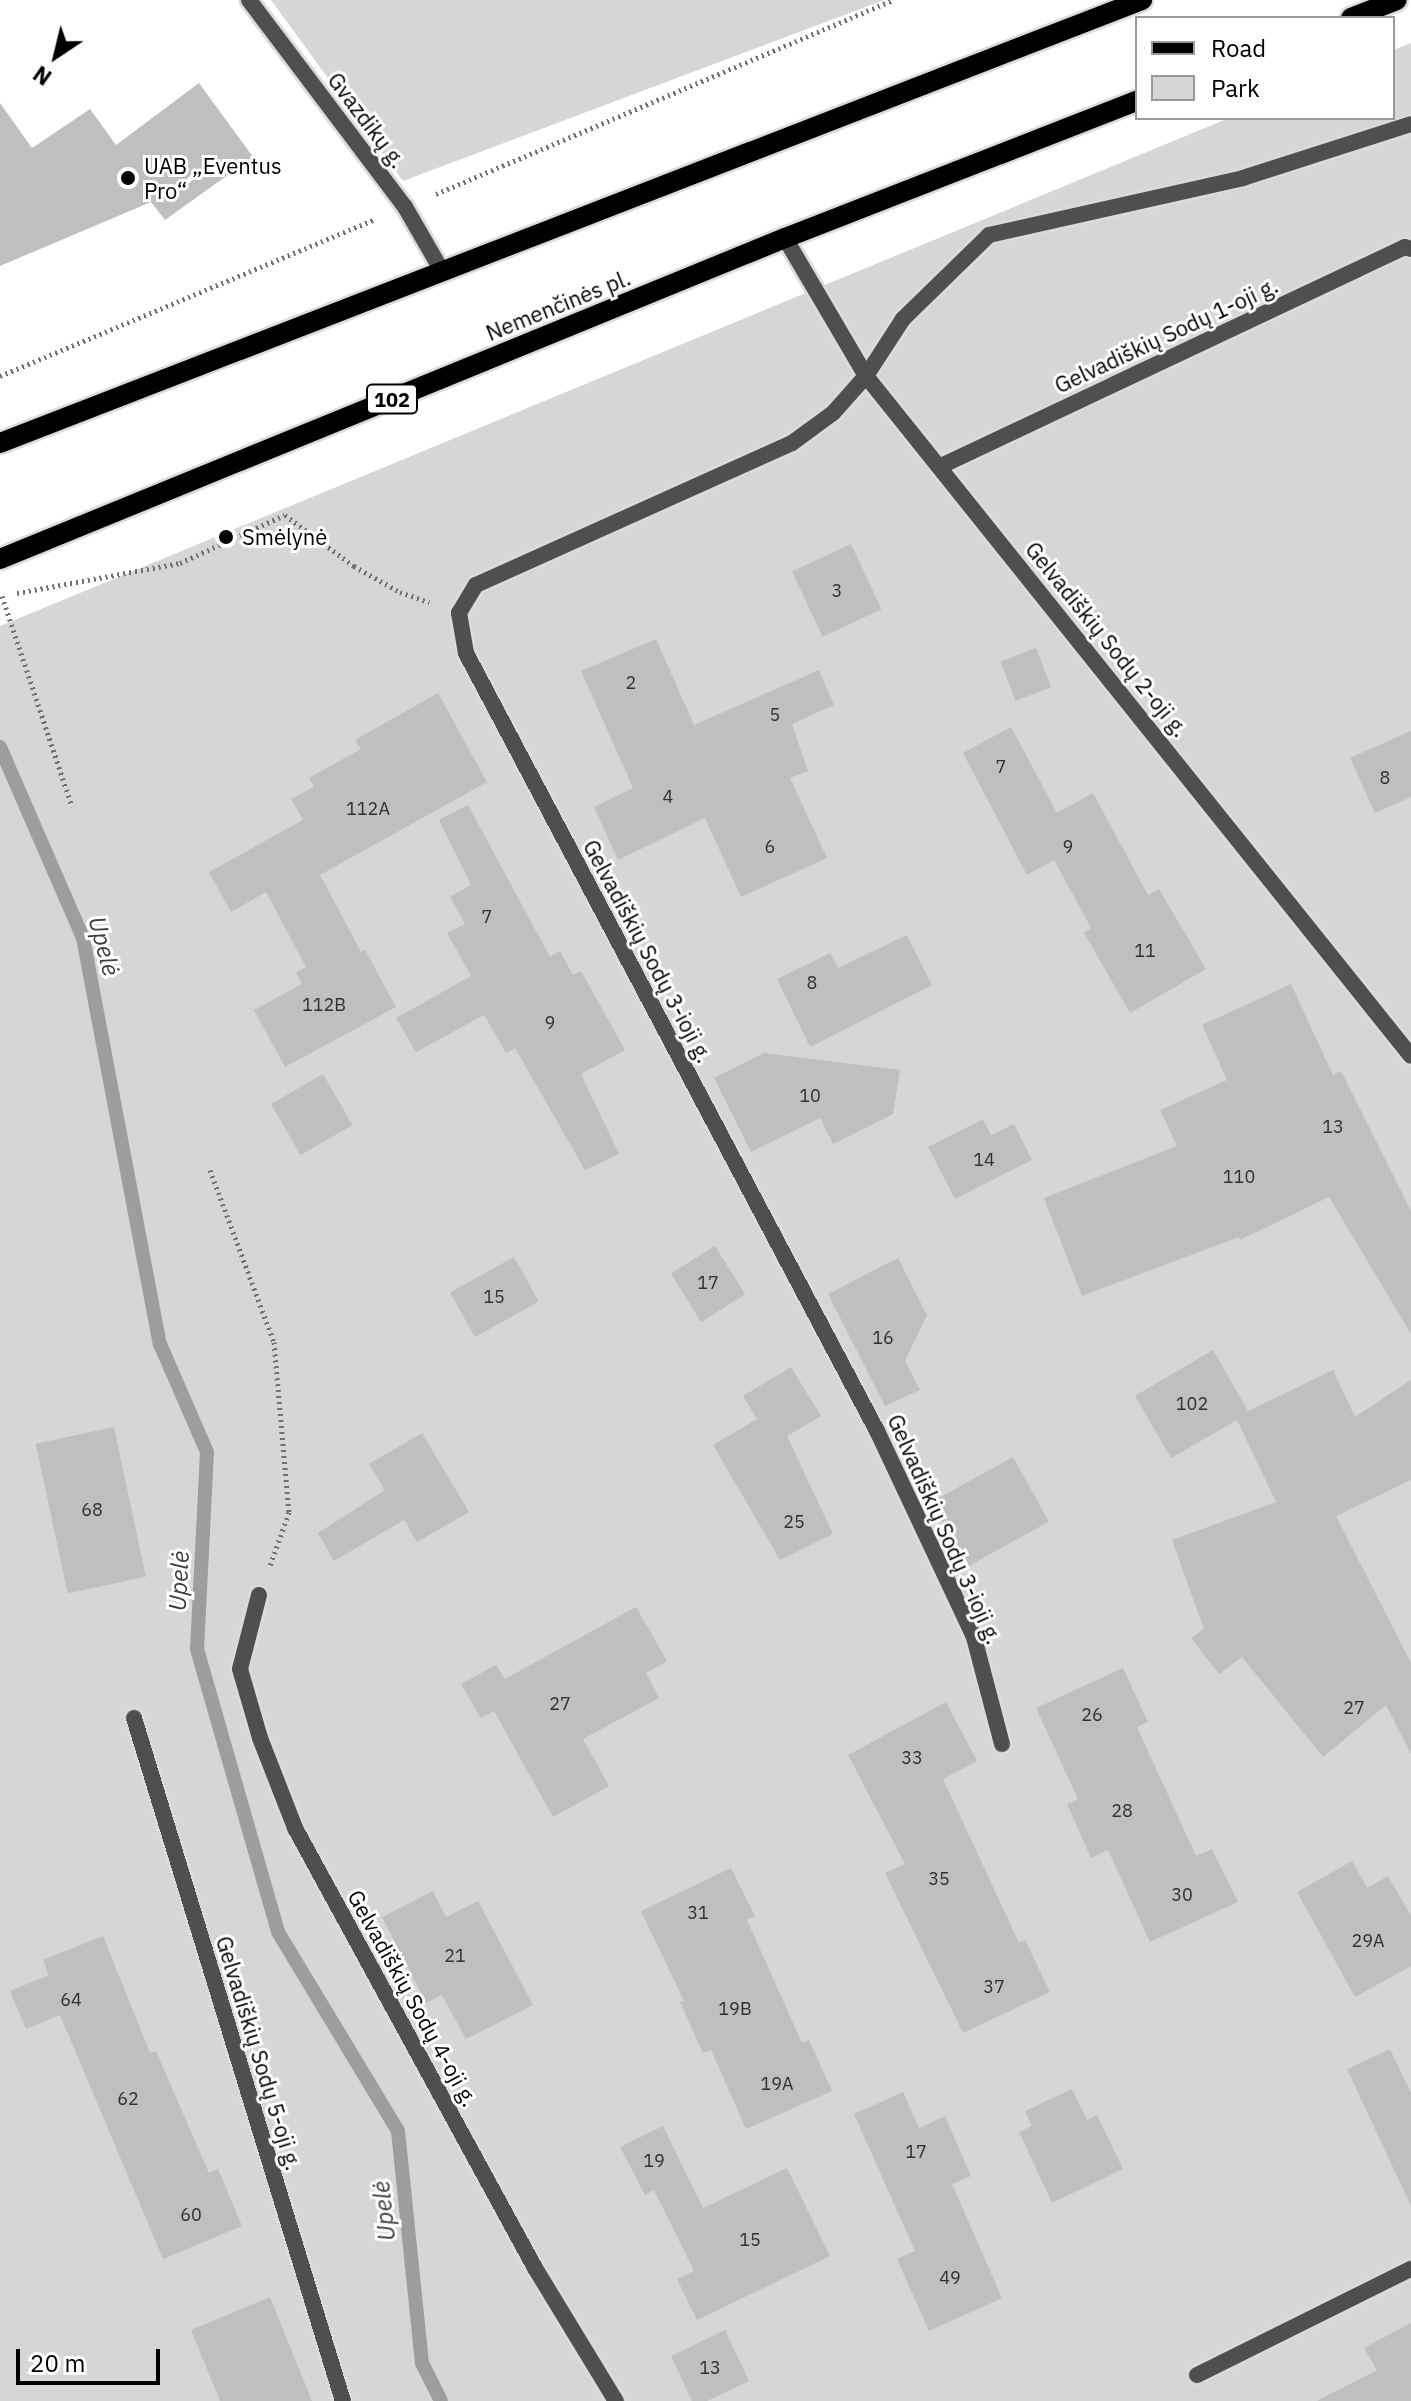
<!DOCTYPE html>
<html>
<head>
<meta charset="utf-8">
<style>
	body { margin:0 }
	#map { position:relative; width:1411px; height:2401px; overflow:hidden; background:#fff; font-family:"IBM Plex Sans",sans-serif }
	div>[style] { position:absolute }
	[style*='--x'] { left:calc(var(--x)*1px); top:calc(var(--y)*1px); width:calc(var(--w)*1px); rotate:calc(var(--a)*1deg) }
	.green>* { inset:0; background:#d6d6d6 }
	.stream>* { height:14px; margin:-7px; padding:0 7px; transform-origin:7px; border-radius:7px; background:#9d9d9d }
	.building>* { inset:0; background:#bfbfbf; transform-origin:0 0 }
	.path>* { height:5px; margin-top:-2.5px; transform-origin:0; background:repeating-linear-gradient(90deg,#717171 0 2px,transparent 0 6px) }
	.roads { filter:drop-shadow(2px 0 #dbdbdb) drop-shadow(-2px 0 #dbdbdb) drop-shadow(0 2px #dbdbdb) drop-shadow(0 -2px #dbdbdb) }
	.minor>* { height:16px; margin:-8px; padding:0 8px; transform-origin:8px; border-radius:8px; background:#4f4f4f }
	.primary>* { height:20px; margin:-10px; padding:0 10px; transform-origin:10px; border-radius:10px; background:#000 }
	.dots>* { width:22px; height:22px; translate:-50% -50%; box-sizing:border-box; border:4px solid #fff; border-radius:50% }
	span { translate:-50% -50%; white-space:nowrap; text-align:center; line-height:1.15; -webkit-text-stroke:6px #fff; paint-order:stroke }
	.number-label { font-size:18px; color:#303030 }
	.number-label span { -webkit-text-stroke-width:0 }
	.shield-label span { padding:2px 6px; background:#fff; border:2px solid; border-radius:6px; -webkit-text-stroke-width:0 }
	.shield-label { font-size:20px; color:#000; font-weight:700 }
	.street-label { font-size:22px; color:#000 }
	.poi-label { font-size:22px; color:#000 }
	.left { translate:0 -50%; text-align:left }
	.water-label { font-size:24px; color:#3e3e3e; font-style:italic }
	.legend { position:absolute; left:1135px; top:16px; width:260px; height:104px; box-sizing:border-box; background:#fff; border:2px solid #999; margin:0; padding:10px 14px; list-style:none; font-size:24px; color:#000 }
	.legend li { display:flex; align-items:center; gap:16px; height:40px }
	.legend b { width:40px; border:2px solid #999 }
	.north { position:absolute; left:16px; top:16px; width:80px; height:80px; -webkit-text-stroke:6px #fff; paint-order:stroke; rotate:215deg; font-size:22px; font-weight:700; line-height:32px; text-align:center; color:#000 }
	.north::after { content:''; display:block; margin:auto; width:28px; height:36px; background:#000; clip-path:polygon(50% 0,100% 100%,50% 72%,0 100%) }
	.scale { position:absolute; left:16px; top:2349px; width:144px; height:36px; box-sizing:border-box; border:4px solid #000; border-top:0; padding-left:10px; font-size:24px; line-height:28px; white-space:nowrap; color:#000; -webkit-text-stroke:6px #fff; paint-order:stroke }
</style>
</head>
<body>
<div id="map">
	<div class="green">
		<div style="clip-path:polygon(271px 0,884px 0,403px 181px)"></div>
		<div style="clip-path:polygon(1411px 43px,1411px 2401px,0 2401px,0 626px,1229px 118px,1393px 118px,1393px 50px)"></div>
	</div>
	<div class="stream">
		<div style="--x:0;--y:747;--w:208;--a:66.5"></div>
		<div style="--x:83;--y:938;--w:413;--a:79.3"></div>
		<div style="--x:160;--y:1344;--w:118;--a:66.5"></div>
		<div style="--x:207;--y:1452;--w:197;--a:92.9"></div>
		<div style="--x:197;--y:1649;--w:294;--a:74"></div>
		<div style="--x:278;--y:1932;--w:232;--a:58.9"></div>
		<div style="--x:398;--y:2131;--w:233;--a:84.1"></div>
		<div style="--x:422;--y:2363;--w:42;--a:63.4"></div>
	</div>
	<div class="building">
		<div style="clip-path:polygon(199px 83px,253px 157px,165px 220px,151px 202px,0 266px,0 103px,32px 148px,90px 109px,116px 145px)"></div>
		<div style="left:851px;top:544px;width:72px;height:65px;rotate:65deg"></div>
		<div style="clip-path:polygon(656px 639px,694px 725px,819px 670px,834px 705px,792px 724px,808px 771px,790px 778px,827px 858px,741px 897px,705px 818px,618px 860px,594px 807px,633px 788px,581px 671px)"></div>
		<div style="left:1036px;top:648px;width:42px;height:38px;rotate:69deg"></div>
		<div style="clip-path:polygon(438px 693px,487px 782px,320px 875px,361px 952px,365px 950px,396px 1007px,285px 1067px,254px 1010px,302px 984px,296px 972px,306px 967px,266px 892px,231px 912px,209px 872px,303px 820px,291px 799px,314px 787px,309px 778px,361px 749px,355px 740px)"></div>
		<div style="clip-path:polygon(1011px 727px,1057px 813px,1093px 793px,1148px 895px,1159px 889px,1206px 969px,1130px 1013px,1084px 933px,1091px 928px,1054px 860px,1027px 875px,963px 753px)"></div>
		<div style="clip-path:polygon(1411px 731px,1411px 797px,1375px 813px,1350px 758px)"></div>
		<div style="clip-path:polygon(468px 805px,550px 957px,560px 951px,573px 975px,581px 971px,625px 1050px,581px 1074px,619px 1154px,585px 1170px,515px 1048px,506px 1053px,484px 1015px,416px 1052px,396px 1018px,471px 976px,447px 933px,465px 924px,450px 897px,471px 885px,439px 820px)"></div>
		<div style="clip-path:polygon(907px 935px,932px 985px,810px 1047px,777px 979px,830px 953px,838px 968px)"></div>
		<div style="clip-path:polygon(1291px 984px,1333px 1075px,1341px 1071px,1411px 1211px,1411px 1334px,1329px 1197px,1240px 1240px,1239px 1237px,1082px 1296px,1044px 1198px,1177px 1146px,1160px 1110px,1227px 1080px,1202px 1025px)"></div>
		<div style="clip-path:polygon(764px 1053px,900px 1070px,893px 1114px,833px 1144px,820px 1118px,751px 1152px,714px 1078px)"></div>
		<div style="left:323px;top:1074px;width:59px;height:60px;rotate:60deg"></div>
		<div style="clip-path:polygon(983px 1119px,991px 1135px,1014px 1124px,1032px 1160px,955px 1199px,928px 1147px)"></div>
		<div style="left:715px;top:1246px;width:57px;height:52px;rotate:58deg"></div>
		<div style="left:514px;top:1257px;width:51px;height:73px;rotate:61deg"></div>
		<div style="clip-path:polygon(898px 1258px,927px 1315px,905px 1361px,920px 1390px,885px 1406px,828px 1294px)"></div>
		<div style="clip-path:polygon(1213px 1350px,1248px 1411px,1333px 1370px,1355px 1417px,1411px 1380px,1411px 1480px,1336px 1516px,1411px 1663px,1411px 1754px,1386px 1705px,1323px 1757px,1242px 1657px,1219px 1674px,1191px 1638px,1204px 1629px,1172px 1540px,1276px 1502px,1237px 1420px,1171px 1458px,1135px 1396px)"></div>
		<div style="clip-path:polygon(791px 1367px,821px 1416px,787px 1436px,833px 1534px,780px 1560px,713px 1445px,757px 1419px,743px 1396px)"></div>
		<div style="left:114px;top:1427px;width:153px;height:80px;rotate:78deg"></div>
		<div style="clip-path:polygon(422px 1433px,469px 1512px,417px 1542px,404px 1520px,334px 1561px,318px 1533px,385px 1490px,369px 1464px)"></div>
		<div style="left:1013px;top:1457px;width:74px;height:94px;rotate:61deg"></div>
		<div style="clip-path:polygon(636px 1607px,667px 1661px,646px 1673px,659px 1698px,583px 1739px,609px 1786px,553px 1817px,494px 1711px,481px 1718px,461px 1684px,496px 1665px,505px 1679px)"></div>
		<div style="clip-path:polygon(1123px 1668px,1148px 1722px,1137px 1727px,1196px 1856px,1212px 1849px,1238px 1902px,1150px 1942px,1108px 1850px,1091px 1858px,1067px 1804px,1078px 1799px,1036px 1708px)"></div>
		<div style="clip-path:polygon(946px 1702px,977px 1761px,943px 1779px,1019px 1943px,1025px 1940px,1050px 1992px,963px 2033px,885px 1873px,905px 1864px,848px 1755px)"></div>
		<div style="clip-path:polygon(1352px 1861px,1367px 1888px,1388px 1876px,1411px 1916px,1411px 1966px,1355px 1997px,1297px 1892px)"></div>
		<div style="clip-path:polygon(731px 1868px,755px 1916px,747px 1920px,802px 2043px,809px 2040px,832px 2091px,746px 2129px,711px 2050px,703px 2053px,680px 2002px,684px 2001px,641px 1911px)"></div>
		<div style="clip-path:polygon(433px 1891px,446px 1917px,478px 1901px,533px 2005px,466px 2039px,442px 1995px,426px 2003px,382px 1917px)"></div>
		<div style="clip-path:polygon(103px 1936px,150px 2053px,156px 2051px,209px 2173px,218px 2169px,242px 2226px,163px 2259px,60px 2015px,26px 2029px,10px 1991px,49px 1975px,43px 1960px)"></div>
		<div style="clip-path:polygon(1390px 2049px,1411px 2093px,1411px 2206px,1347px 2069px)"></div>
		<div style="clip-path:polygon(1072px 2089px,1087px 2120px,1097px 2115px,1123px 2169px,1052px 2203px,1019px 2132px,1032px 2126px,1025px 2111px)"></div>
		<div style="clip-path:polygon(903px 2092px,919px 2128px,945px 2116px,971px 2176px,952px 2184px,1002px 2298px,929px 2331px,897px 2259px,915px 2251px,854px 2114px)"></div>
		<div style="clip-path:polygon(663px 2126px,703px 2208px,787px 2168px,830px 2256px,697px 2320px,677px 2279px,694px 2271px,654px 2190px,645px 2195px,620px 2147px)"></div>
		<div style="clip-path:polygon(270px 2297px,312px 2401px,220px 2401px,191px 2330px)"></div>
		<div style="clip-path:polygon(1411px 2323px,1411px 2401px,1317px 2401px,1377px 2370px,1364px 2348px)"></div>
		<div style="clip-path:polygon(725px 2330px,749px 2381px,707px 2401px,692px 2401px,671px 2356px)"></div>
	</div>
	<div class="path">
		<div style="--x:436;--y:194;--w:496;--a:-23"></div>
		<div style="--x:0;--y:376;--w:407;--a:-22.7"></div>
		<div style="--x:17;--y:593;--w:166;--a:-10.4"></div>
		<div style="--x:180;--y:563;--w:115;--a:-24.6"></div>
		<div style="--x:285;--y:515;--w:86;--a:36.5"></div>
		<div style="--x:354;--y:566;--w:53;--a:29.5"></div>
		<div style="--x:400;--y:592;--w:31;--a:19"></div>
		<div style="--x:2;--y:596;--w:222;--a:71.6"></div>
		<div style="--x:210;--y:1170;--w:184;--a:69.6"></div>
		<div style="--x:274;--y:1342;--w:171;--a:85"></div>
		<div style="--x:289;--y:1512;--w:57;--a:109.4"></div>
	</div>
	<div class="roads">
		<div class="minor">
			<div style="--x:249;--y:0;--w:259;--a:53"></div>
			<div style="--x:405;--y:207;--w:74;--a:60"></div>
			<div style="--x:785;--y:238;--w:160;--a:59.6"></div>
			<div style="--x:866;--y:376;--w:871;--a:51.29"></div>
			<div style="--x:941;--y:466;--w:513;--a:-25.27"></div>
			<div style="--x:1405;--y:247;--w:6;--a:18"></div>
			<div style="--x:259;--y:1595;--w:76;--a:104.4"></div>
			<div style="--x:240;--y:1669;--w:72;--a:73.8"></div>
			<div style="--x:260;--y:1738;--w:97;--a:68.7"></div>
			<div style="--x:295;--y:1828;--w:501;--a:61.39"></div>
			<div style="--x:535;--y:2268;--w:156;--a:58.7"></div>
			<div style="--x:134;--y:1718;--w:714;--a:72.99"></div>
			<div style="--x:1002;--y:1744;--w:111;--a:-104.7"></div>
			<div style="--x:974;--y:1637;--w:228;--a:-115.2"></div>
			<div style="--x:877;--y:1431;--w:880;--a:-117.85"></div>
			<div style="--x:466;--y:653;--w:41;--a:-99.9"></div>
			<div style="--x:459;--y:613;--w:33;--a:-59"></div>
			<div style="--x:476;--y:585;--w:346;--a:-24.2"></div>
			<div style="--x:792;--y:443;--w:51;--a:-36.2"></div>
			<div style="--x:833;--y:413;--w:50;--a:-48.3"></div>
			<div style="--x:866;--y:376;--w:68;--a:-57"></div>
			<div style="--x:903;--y:319;--w:120;--a:-44.3"></div>
			<div style="--x:989;--y:235;--w:260;--a:-12.6"></div>
			<div style="--x:1243;--y:178;--w:176;--a:-17.8"></div>
			<div style="--x:1197;--y:2375;--w:239;--a:-26.4"></div>
		</div>
		<div class="primary">
			<div style="--x:1351;--y:18;--w:49;--a:-21.4"></div>
			<div style="--x:0;--y:443;--w:1225;--a:-21.2"></div>
			<div style="--x:0;--y:559;--w:848;--a:-22.24"></div>
			<div style="--x:785;--y:238;--w:378;--a:-21.3"></div>
		</div>
	</div>
	<div class="dots">
		<div style="left:128px;top:178px;background:#000"></div>
		<div style="left:226px;top:537px;background:#000"></div>
	</div>
	<div class="number-label">
		<span style="left:837px;top:591px">3</span>
		<span style="left:631px;top:683px">2</span>
		<span style="left:775px;top:715px">5</span>
		<span style="left:1001px;top:767px">7</span>
		<span style="left:1385px;top:778px">8</span>
		<span style="left:668px;top:797px">4</span>
		<span style="left:368px;top:809px">112A</span>
		<span style="left:770px;top:847px">6</span>
		<span style="left:1068px;top:847px">9</span>
		<span style="left:487px;top:917px">7</span>
		<span style="left:1145px;top:951px">11</span>
		<span style="left:812px;top:983px">8</span>
		<span style="left:324px;top:1005px">112B</span>
		<span style="left:550px;top:1023px">9</span>
		<span style="left:810px;top:1096px">10</span>
		<span style="left:1333px;top:1127px">13</span>
		<span style="left:984px;top:1160px">14</span>
		<span style="left:1239px;top:1177px">110</span>
		<span style="left:708px;top:1283px">17</span>
		<span style="left:494px;top:1297px">15</span>
		<span style="left:883px;top:1338px">16</span>
		<span style="left:1192px;top:1404px">102</span>
		<span style="left:92px;top:1510px">68</span>
		<span style="left:794px;top:1522px">25</span>
		<span style="left:560px;top:1704px">27</span>
		<span style="left:1354px;top:1708px">27</span>
		<span style="left:1092px;top:1715px">26</span>
		<span style="left:912px;top:1758px">33</span>
		<span style="left:1122px;top:1811px">28</span>
		<span style="left:939px;top:1879px">35</span>
		<span style="left:1182px;top:1895px">30</span>
		<span style="left:698px;top:1913px">31</span>
		<span style="left:1368px;top:1941px">29A</span>
		<span style="left:455px;top:1956px">21</span>
		<span style="left:994px;top:1987px">37</span>
		<span style="left:71px;top:2000px">64</span>
		<span style="left:735px;top:2009px">19B</span>
		<span style="left:777px;top:2084px">19A</span>
		<span style="left:128px;top:2099px">62</span>
		<span style="left:916px;top:2152px">17</span>
		<span style="left:654px;top:2161px">19</span>
		<span style="left:191px;top:2215px">60</span>
		<span style="left:750px;top:2240px">15</span>
		<span style="left:950px;top:2278px">49</span>
		<span style="left:710px;top:2368px">13</span>
	</div>
	<div class="shield-label">
		<span style="left:392px;top:399px">102</span>
	</div>
	<div class="street-label">
		<span style="left:367px;top:120px;rotate:53deg">Gvazdikų g.</span>
		<span style="left:558px;top:305px;rotate:-22deg">Nemenčinės pl.</span>
		<span style="left:1166px;top:335px;rotate:-25deg">Gelvadiškių Sodų 1-oji g.</span>
		<span style="left:1107px;top:639px;rotate:51deg">Gelvadiškių Sodų 2-oji g.</span>
		<span style="left:648px;top:951px;rotate:62deg">Gelvadiškių Sodų 3-ioji g.</span>
		<span style="left:945px;top:1529px;rotate:66deg">Gelvadiškių Sodų 3-ioji g.</span>
		<span style="left:413px;top:1998px;rotate:61deg">Gelvadiškių Sodų 4-oji g.</span>
		<span style="left:259px;top:2053px;rotate:73deg">Gelvadiškių Sodų 5-oji g.</span>
	</div>
	<div class="poi-label">
		<span class="left" style="left:144px;top:178px">UAB „Eventus<br>Pro“</span>
		<span class="left" style="left:242px;top:537px">Smėlynė</span>
	</div>
	<div class="water-label">
		<span style="left:104px;top:946px;rotate:75deg">Upelė</span>
		<span style="left:179px;top:1581px;rotate:-87deg">Upelė</span>
		<span style="left:384px;top:2211px;rotate:-96deg">Upelė</span>
	</div>
	<ul class="legend">
	<li><b style="height:10px;background:#000"></b>Road</li>
	<li><b style="height:22px;background:#d6d6d6"></b>Park</li>
	</ul>
	<div class="north">N</div>
	<div class="scale">20 m</div>
</div>
</body>
</html>
